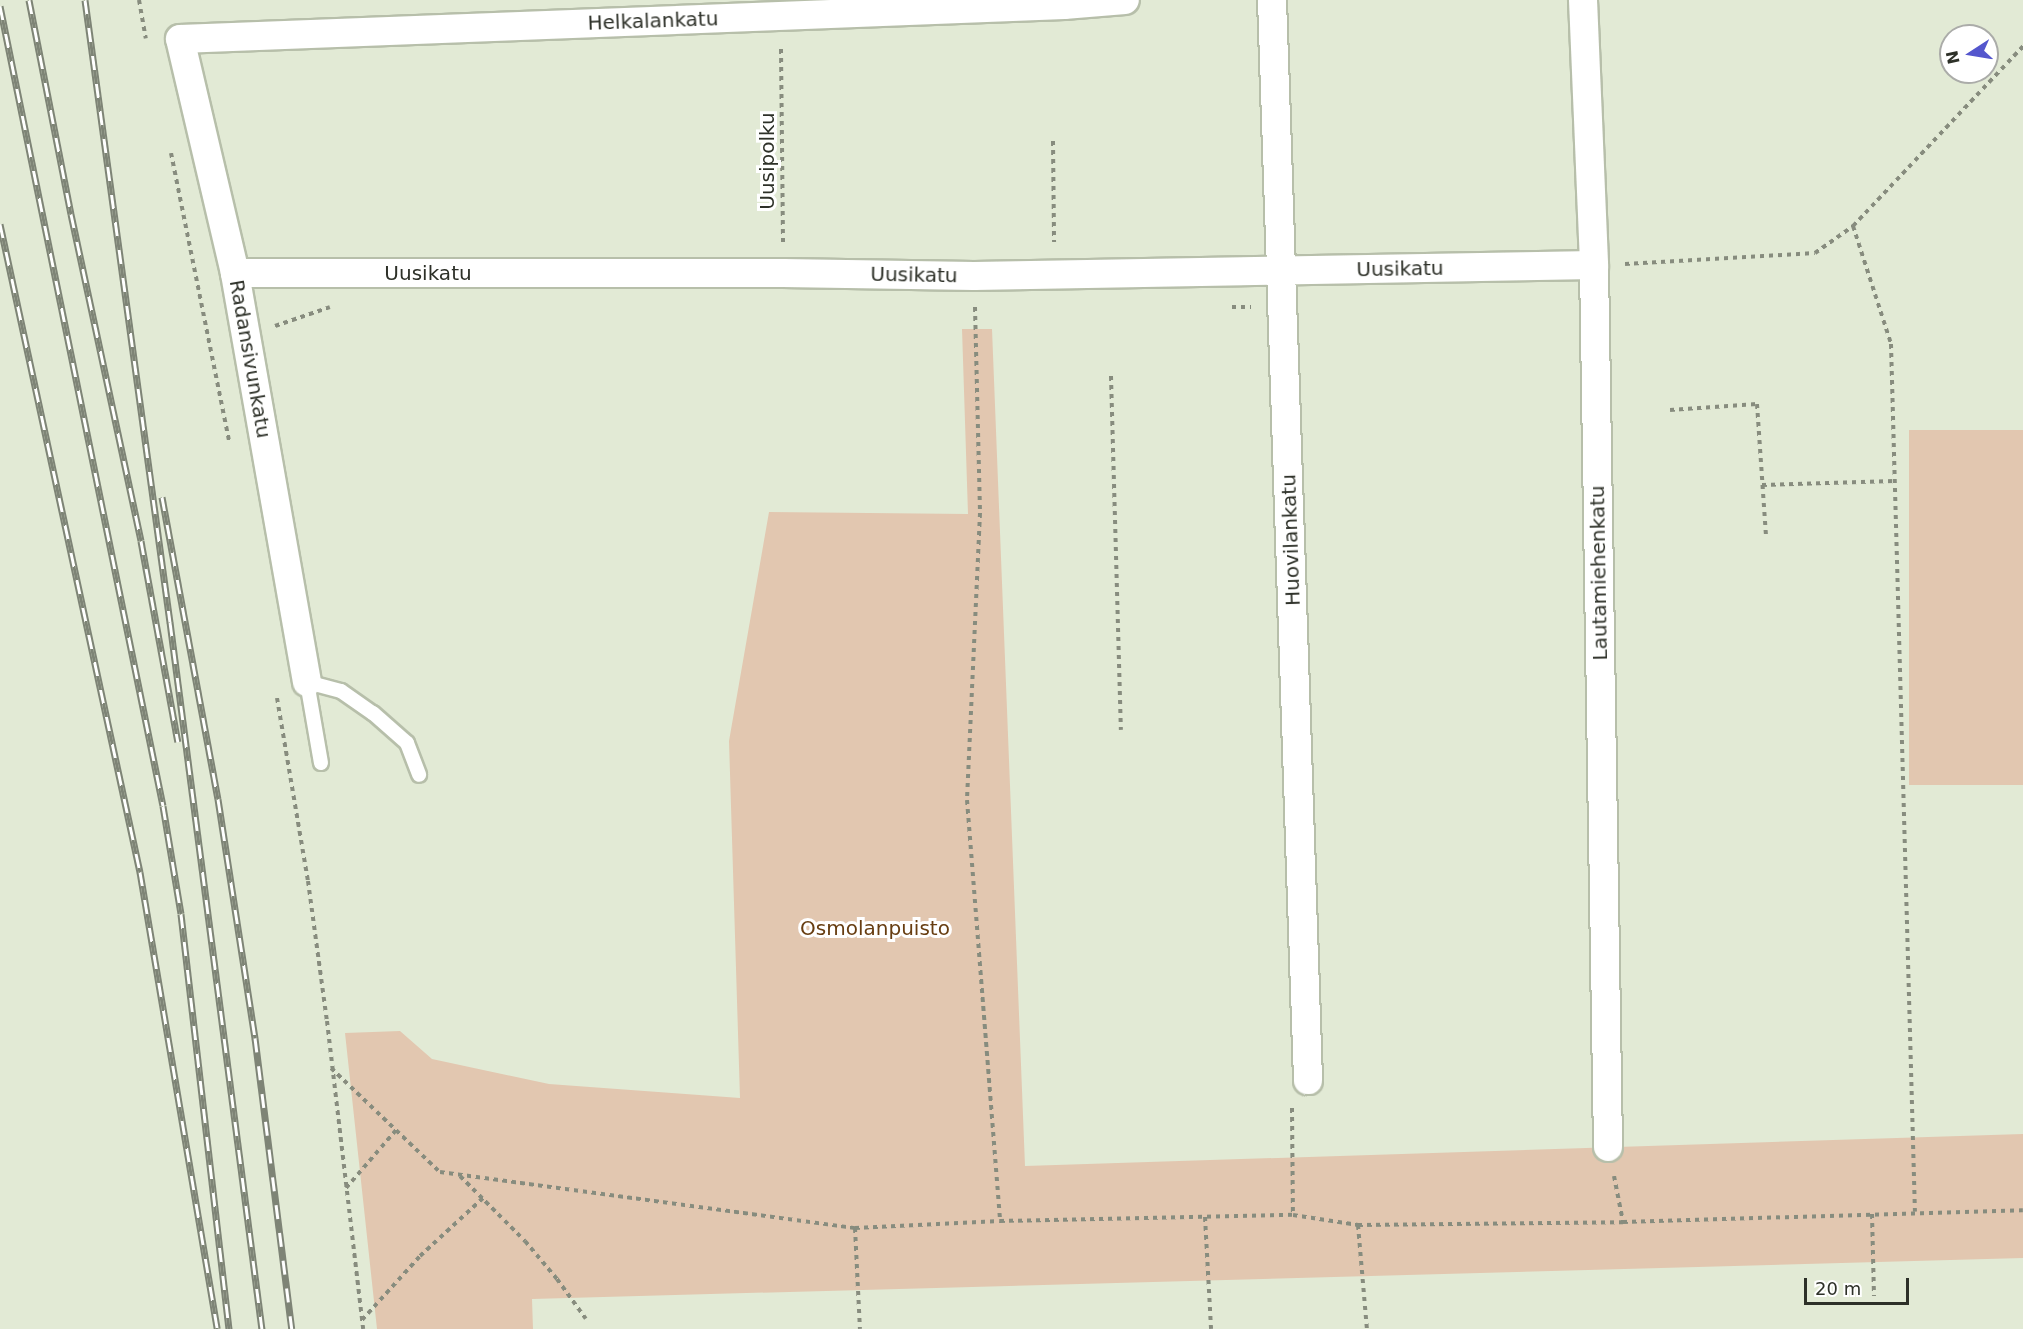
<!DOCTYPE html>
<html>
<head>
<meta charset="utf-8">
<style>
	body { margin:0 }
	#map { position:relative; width:2023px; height:1329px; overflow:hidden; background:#e2ead5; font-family:"DejaVu Sans",sans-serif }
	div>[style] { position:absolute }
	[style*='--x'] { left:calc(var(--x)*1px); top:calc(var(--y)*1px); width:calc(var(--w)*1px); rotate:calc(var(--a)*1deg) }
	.green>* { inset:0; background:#e2c7b0; transform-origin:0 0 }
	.path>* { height:4px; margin-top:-2px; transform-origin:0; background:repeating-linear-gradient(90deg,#878c7e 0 4.5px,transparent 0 9px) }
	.roads { filter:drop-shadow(2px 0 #b7bfaa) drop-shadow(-2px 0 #b7bfaa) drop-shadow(0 2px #b7bfaa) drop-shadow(0 -2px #b7bfaa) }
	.lane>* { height:14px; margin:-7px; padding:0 7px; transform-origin:7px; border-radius:7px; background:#fff }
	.street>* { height:28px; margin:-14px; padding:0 14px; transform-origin:14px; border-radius:14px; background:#fff }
	.rail>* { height:7px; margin-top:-3.5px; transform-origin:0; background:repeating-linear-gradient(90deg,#fff 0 14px,#7e8476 0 28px); box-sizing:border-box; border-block:2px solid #7e8476 }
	span { translate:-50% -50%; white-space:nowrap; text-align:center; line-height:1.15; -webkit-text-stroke:6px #fff; paint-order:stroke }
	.street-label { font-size:20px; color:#2d3028 }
	.park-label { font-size:20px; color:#673d11 }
	.north { position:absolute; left:1939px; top:24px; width:60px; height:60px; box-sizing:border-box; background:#fff; border:2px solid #abaca9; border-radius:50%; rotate:258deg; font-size:16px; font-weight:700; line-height:24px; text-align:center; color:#2d3028 }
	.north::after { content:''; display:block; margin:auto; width:21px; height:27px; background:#5456cd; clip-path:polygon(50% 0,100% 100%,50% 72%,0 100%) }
	.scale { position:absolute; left:1804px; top:1278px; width:105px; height:27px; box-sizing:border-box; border:3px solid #2d3028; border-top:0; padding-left:8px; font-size:18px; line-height:21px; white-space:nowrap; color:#2d3028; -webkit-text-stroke:4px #fff; paint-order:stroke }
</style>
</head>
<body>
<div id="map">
	<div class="green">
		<div style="clip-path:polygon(962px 329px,992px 329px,1025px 1166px,2023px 1134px,2023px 1258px,532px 1299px,533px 1329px,377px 1329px,345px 1033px,400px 1031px,432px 1059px,549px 1084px,740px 1098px,729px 741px,769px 512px,968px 514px)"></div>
		<div style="left:2023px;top:430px;width:355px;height:114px;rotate:90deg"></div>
	</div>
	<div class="path">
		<div style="--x:139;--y:0;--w:39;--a:80"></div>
		<div style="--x:781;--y:49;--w:193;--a:89.4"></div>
		<div style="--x:1053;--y:141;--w:101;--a:89.4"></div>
		<div style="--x:171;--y:153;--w:293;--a:78.6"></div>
		<div style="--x:1853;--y:226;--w:124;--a:72.1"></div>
		<div style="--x:1891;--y:344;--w:868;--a:88.42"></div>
		<div style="--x:1625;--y:264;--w:190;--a:-3.3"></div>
		<div style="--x:1815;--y:253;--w:47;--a:-35.4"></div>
		<div style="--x:1853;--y:226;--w:248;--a:-46.6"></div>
		<div style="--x:975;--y:307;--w:206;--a:88.6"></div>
		<div style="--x:980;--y:513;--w:287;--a:92.6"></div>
		<div style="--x:967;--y:800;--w:422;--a:85.5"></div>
		<div style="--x:1232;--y:307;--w:19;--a:0"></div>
		<div style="--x:275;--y:326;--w:58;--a:-19.1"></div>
		<div style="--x:1111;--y:376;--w:354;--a:88.4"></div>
		<div style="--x:1670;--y:410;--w:87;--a:-3.9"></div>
		<div style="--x:1757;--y:404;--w:132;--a:86.1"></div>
		<div style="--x:1762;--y:485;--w:132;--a:-1.7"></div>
		<div style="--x:277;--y:698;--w:186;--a:80.4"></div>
		<div style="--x:308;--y:881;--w:141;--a:82.3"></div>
		<div style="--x:327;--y:1021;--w:310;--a:83.3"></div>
		<div style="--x:331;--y:1068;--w:151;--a:43.7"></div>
		<div style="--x:440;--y:1172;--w:419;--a:7.7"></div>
		<div style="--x:855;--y:1228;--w:145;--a:-2.8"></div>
		<div style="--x:1000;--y:1221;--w:293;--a:-1.2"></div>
		<div style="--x:1293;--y:1215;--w:66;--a:8.7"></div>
		<div style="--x:1358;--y:1225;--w:265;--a:-0.6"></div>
		<div style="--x:1623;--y:1222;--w:400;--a:-1.7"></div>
		<div style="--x:1292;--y:1108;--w:107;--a:89.5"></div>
		<div style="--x:460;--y:1176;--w:92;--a:45"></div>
		<div style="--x:525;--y:1241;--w:50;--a:49.9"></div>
		<div style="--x:557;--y:1279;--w:49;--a:54.1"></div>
		<div style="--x:1614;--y:1176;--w:47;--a:78.9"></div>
		<div style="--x:346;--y:1188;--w:77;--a:-49.2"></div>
		<div style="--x:1872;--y:1214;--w:82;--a:88.6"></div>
		<div style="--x:1205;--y:1217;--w:112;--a:86.9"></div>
		<div style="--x:1358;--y:1225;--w:104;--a:85.1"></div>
		<div style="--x:855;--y:1228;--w:101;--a:87.2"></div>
		<div style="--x:362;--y:1320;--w:86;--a:-47.8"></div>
		<div style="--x:420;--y:1256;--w:86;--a:-42.6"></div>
	</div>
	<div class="roads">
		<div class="lane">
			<div style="--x:321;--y:763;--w:82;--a:-99.8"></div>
			<div style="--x:307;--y:682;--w:35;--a:15"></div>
			<div style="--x:341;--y:691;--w:39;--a:35"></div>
			<div style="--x:373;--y:713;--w:45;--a:41.4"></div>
			<div style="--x:407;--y:743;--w:34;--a:69"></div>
		</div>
		<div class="street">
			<div style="--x:1272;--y:0;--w:1081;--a:88.09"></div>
			<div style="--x:1583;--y:0;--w:265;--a:87.6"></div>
			<div style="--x:1594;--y:265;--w:882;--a:89.09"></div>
			<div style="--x:235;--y:273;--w:548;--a:0"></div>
			<div style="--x:783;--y:273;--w:191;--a:0.9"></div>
			<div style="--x:974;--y:276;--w:620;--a:-1.02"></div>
			<div style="--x:307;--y:682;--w:415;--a:-100"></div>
			<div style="--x:235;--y:273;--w:240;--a:-103.2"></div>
			<div style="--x:180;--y:39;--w:885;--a:-2.2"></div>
			<div style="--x:1064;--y:5;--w:61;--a:-4.7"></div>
		</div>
	</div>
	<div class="rail">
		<div style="--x:29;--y:0;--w:218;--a:78.9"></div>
		<div style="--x:71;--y:214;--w:334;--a:77.9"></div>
		<div style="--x:141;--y:541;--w:204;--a:79.6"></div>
		<div style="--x:85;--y:0;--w:628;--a:82.22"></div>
		<div style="--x:170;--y:622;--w:713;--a:82.59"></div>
		<div style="--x:0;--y:6;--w:816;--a:78.48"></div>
		<div style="--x:163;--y:806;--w:109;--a:80.5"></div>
		<div style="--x:181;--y:914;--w:418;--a:83.4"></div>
		<div style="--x:0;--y:224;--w:663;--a:77.81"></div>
		<div style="--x:140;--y:872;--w:463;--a:80.4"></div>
		<div style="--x:162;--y:497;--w:307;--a:79.5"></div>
		<div style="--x:218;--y:799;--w:242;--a:81.2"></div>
		<div style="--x:255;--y:1038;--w:293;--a:82.8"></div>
	</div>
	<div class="street-label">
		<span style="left:653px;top:21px;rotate:-2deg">Helkalankatu</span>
		<span style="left:767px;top:161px;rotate:-90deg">Uusipolku</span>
		<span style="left:1400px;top:269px;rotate:-1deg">Uusikatu</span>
		<span style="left:428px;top:273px">Uusikatu</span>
		<span style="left:914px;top:275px;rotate:1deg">Uusikatu</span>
		<span style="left:250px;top:359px;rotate:80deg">Radansivunkatu</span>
		<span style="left:1291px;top:540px;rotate:-92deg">Huovilankatu</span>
		<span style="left:1599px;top:573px;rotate:-91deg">Lautamiehenkatu</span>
	</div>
	<div class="park-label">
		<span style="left:875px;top:928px">Osmolanpuisto</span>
	</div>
	<div class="north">N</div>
	<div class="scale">20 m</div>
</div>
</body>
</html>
